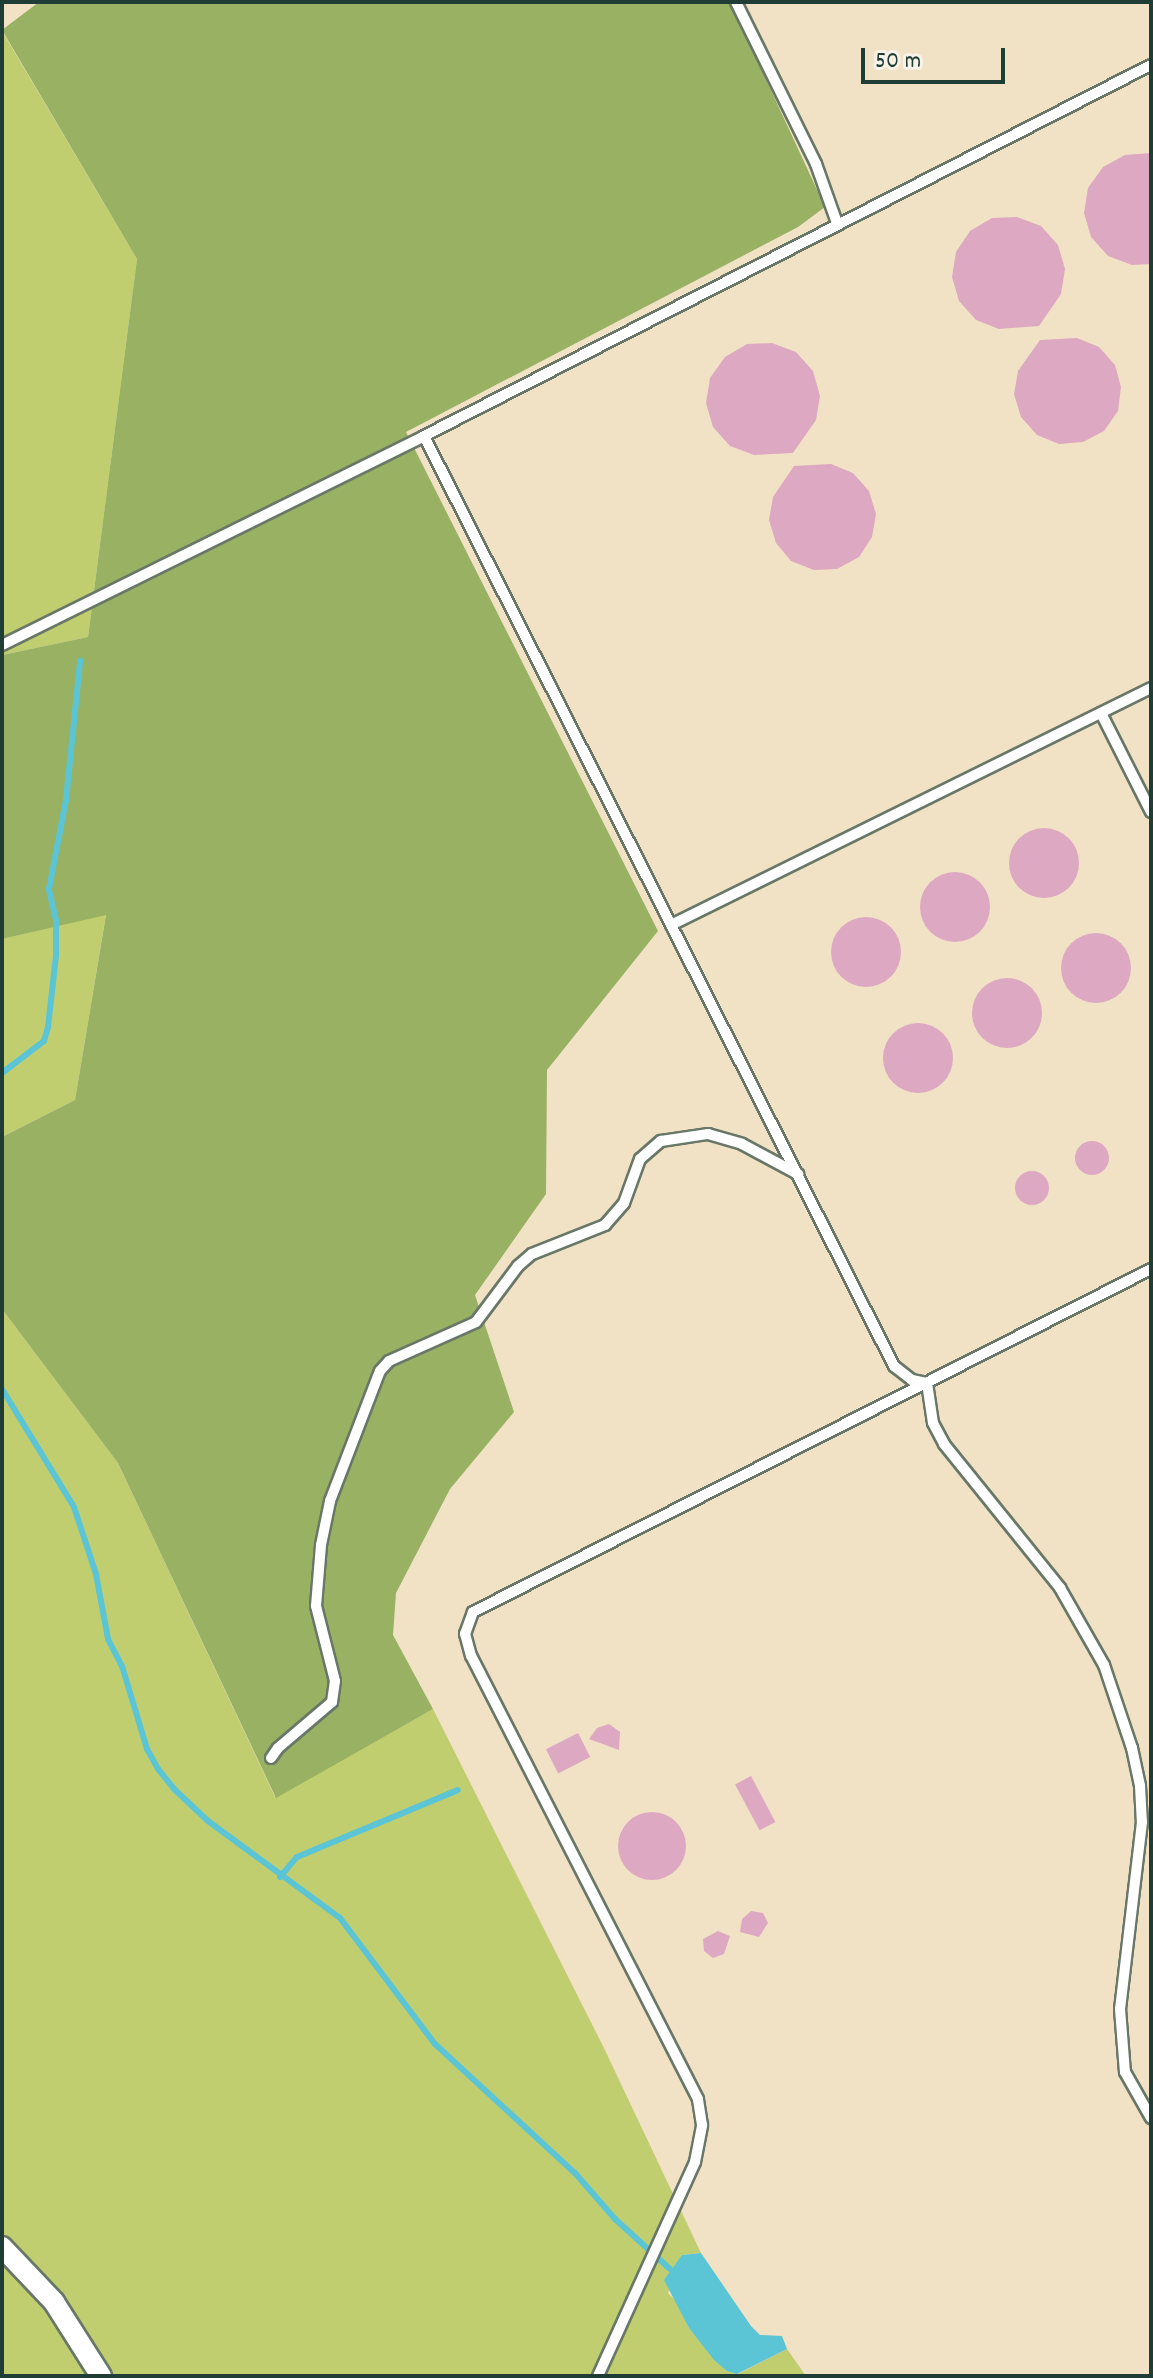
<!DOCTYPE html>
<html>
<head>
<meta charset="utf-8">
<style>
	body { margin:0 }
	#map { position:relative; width:1153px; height:2378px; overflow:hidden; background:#f1e2c5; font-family:Dekko,sans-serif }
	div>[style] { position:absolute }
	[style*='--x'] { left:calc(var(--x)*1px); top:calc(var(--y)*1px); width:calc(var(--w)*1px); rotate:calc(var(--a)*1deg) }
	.green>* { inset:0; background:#c1ce6f }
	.forest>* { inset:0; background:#98b162 }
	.water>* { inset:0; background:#5bc5d6 }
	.stream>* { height:6px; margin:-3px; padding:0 3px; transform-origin:3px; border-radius:3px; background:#5bc5d6 }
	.building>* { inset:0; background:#dda8c1; transform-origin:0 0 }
	.round { border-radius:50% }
	.roads { filter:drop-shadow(2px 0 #687767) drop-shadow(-2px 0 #687767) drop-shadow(0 2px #687767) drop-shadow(0 -2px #687767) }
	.lane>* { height:10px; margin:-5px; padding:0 5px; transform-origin:5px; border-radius:5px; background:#fff }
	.street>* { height:20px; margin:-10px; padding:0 10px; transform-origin:10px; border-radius:10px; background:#fff }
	span { translate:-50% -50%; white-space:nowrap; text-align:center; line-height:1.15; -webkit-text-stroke:6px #f7f3e8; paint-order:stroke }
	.frame { position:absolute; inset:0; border:4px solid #1f3d34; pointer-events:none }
	.scale { position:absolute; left:861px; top:48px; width:144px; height:36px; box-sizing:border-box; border:4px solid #1f3d34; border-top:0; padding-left:10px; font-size:24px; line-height:28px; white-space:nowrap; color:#1f3d34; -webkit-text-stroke:6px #f7f3e8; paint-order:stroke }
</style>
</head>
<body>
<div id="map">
	<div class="green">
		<div style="clip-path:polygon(2px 31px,137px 259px,88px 637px,2px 655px)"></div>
		<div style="clip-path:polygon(106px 914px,75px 1100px,2px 1137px,2px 939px)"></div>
		<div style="clip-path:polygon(2px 1309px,118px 1463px,275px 1797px,433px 1709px,603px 2046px,701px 2253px,682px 2255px,668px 2293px,678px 2303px,689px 2328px,727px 2371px,738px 2374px,787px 2349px,806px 2376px,2px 2376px)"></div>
	</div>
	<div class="forest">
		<div style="clip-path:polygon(39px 2px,730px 2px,825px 207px,798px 227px,406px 432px,658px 931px,547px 1070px,546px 1194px,475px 1295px,514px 1412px,450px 1489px,396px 1593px,393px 1635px,433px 1709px,276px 1798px,118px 1463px,2px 1309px,2px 1137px,75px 1100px,106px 915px,2px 939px,2px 655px,88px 637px,137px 259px,2px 30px)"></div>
	</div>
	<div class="water">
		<div style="clip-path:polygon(701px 2253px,751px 2326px,760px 2335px,782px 2336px,787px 2349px,737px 2374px,727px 2371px,714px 2360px,689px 2328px,664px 2280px,682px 2255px)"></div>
	</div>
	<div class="stream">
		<div style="--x:2;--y:1073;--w:53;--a:-37.3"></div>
		<div style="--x:44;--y:1041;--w:15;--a:-74"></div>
		<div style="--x:48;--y:1027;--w:71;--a:-83.6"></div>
		<div style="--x:56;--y:956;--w:36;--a:-90"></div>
		<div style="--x:56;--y:920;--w:32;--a:-103"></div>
		<div style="--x:49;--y:889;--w:91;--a:-79.2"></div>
		<div style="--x:66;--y:800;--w:140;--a:-84.2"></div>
		<div style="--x:2;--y:1389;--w:138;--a:58.6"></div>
		<div style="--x:74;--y:1507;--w:71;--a:71.8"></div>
		<div style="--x:96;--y:1574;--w:66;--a:79.5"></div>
		<div style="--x:108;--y:1639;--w:30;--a:63"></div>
		<div style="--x:122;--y:1666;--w:87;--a:73.2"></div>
		<div style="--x:147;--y:1749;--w:23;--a:61"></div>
		<div style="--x:158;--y:1769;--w:27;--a:51"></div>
		<div style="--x:175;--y:1790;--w:45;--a:43.2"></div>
		<div style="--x:208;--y:1821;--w:164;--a:36.3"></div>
		<div style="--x:340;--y:1918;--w:158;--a:53"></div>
		<div style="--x:435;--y:2044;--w:190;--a:42.7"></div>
		<div style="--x:575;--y:2173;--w:61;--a:49"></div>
		<div style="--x:615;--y:2219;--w:74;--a:42.3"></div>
		<div style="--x:280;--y:1877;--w:26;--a:-50"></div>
		<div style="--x:297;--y:1857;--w:174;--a:-22.6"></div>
	</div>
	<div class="building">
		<div style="clip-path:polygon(1151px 153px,1151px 264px,1132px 265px,1108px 256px,1091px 237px,1084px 213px,1088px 188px,1103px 167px,1125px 155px)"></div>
		<div style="clip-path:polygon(1017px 217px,1041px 226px,1058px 245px,1065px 269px,1061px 294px,1039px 326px,999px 329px,976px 320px,959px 301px,952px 277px,956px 252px,970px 231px,992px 218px)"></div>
		<div style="clip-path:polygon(1077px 338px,1099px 347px,1115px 365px,1121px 387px,1118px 411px,1104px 431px,1083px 442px,1059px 444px,1037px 435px,1021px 417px,1014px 394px,1018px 371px,1040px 340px)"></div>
		<div style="clip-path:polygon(772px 343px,796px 352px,813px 371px,820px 396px,816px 420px,793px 453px,754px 455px,730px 446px,713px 427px,706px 403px,710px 378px,725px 357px,747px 344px)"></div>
		<div style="clip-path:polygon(831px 464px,853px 473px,869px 491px,876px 514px,872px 537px,859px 557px,837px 569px,814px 570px,791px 561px,776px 543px,769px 520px,773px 497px,794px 466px)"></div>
		<div class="round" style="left:1009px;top:828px;width:70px;height:70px"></div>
		<div class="round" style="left:920px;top:872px;width:70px;height:70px"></div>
		<div class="round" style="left:831px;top:917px;width:70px;height:70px"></div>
		<div class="round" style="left:1061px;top:933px;width:70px;height:70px"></div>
		<div class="round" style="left:972px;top:978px;width:70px;height:70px"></div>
		<div class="round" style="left:883px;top:1023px;width:70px;height:70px"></div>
		<div class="round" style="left:1075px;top:1141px;width:34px;height:34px"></div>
		<div class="round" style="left:1015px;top:1171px;width:34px;height:34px"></div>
		<div style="clip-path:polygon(609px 1724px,620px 1732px,619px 1750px,589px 1739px,597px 1728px)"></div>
		<div style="left:578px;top:1733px;width:27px;height:36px;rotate:63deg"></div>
		<div style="left:751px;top:1776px;width:52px;height:18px;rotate:62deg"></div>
		<div class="round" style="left:618px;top:1812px;width:68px;height:68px"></div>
		<div style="clip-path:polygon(751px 1911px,763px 1913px,768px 1923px,759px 1937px,740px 1932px,742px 1919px)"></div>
		<div style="clip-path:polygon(718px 1931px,730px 1936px,724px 1954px,713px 1958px,704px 1951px,703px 1939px)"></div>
	</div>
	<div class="roads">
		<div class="lane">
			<div style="--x:736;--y:2;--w:181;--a:63.7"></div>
			<div style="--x:816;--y:164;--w:63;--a:70.4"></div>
			<div style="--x:424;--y:436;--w:1042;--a:63.19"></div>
			<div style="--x:894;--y:1366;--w:23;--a:38"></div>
			<div style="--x:912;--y:1380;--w:15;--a:11"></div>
			<div style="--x:927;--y:1383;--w:40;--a:81.5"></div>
			<div style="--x:933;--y:1423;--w:24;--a:62"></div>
			<div style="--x:944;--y:1444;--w:185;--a:51.1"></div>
			<div style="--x:1060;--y:1588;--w:89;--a:60.3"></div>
			<div style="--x:1104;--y:1665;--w:88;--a:71.4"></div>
			<div style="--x:1132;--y:1748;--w:39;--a:78"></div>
			<div style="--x:1140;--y:1786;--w:36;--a:87"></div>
			<div style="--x:1142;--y:1822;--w:188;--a:96.7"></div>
			<div style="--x:1120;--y:2009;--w:63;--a:85.5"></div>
			<div style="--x:1125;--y:2072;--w:53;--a:60.5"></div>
			<div style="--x:2;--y:645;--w:471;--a:-26.3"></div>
			<div style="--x:424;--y:436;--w:816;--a:-27.04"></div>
			<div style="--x:1101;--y:713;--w:111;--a:63.2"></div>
			<div style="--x:671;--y:925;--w:535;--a:-26.28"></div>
			<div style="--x:271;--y:1758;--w:12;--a:-55"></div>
			<div style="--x:278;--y:1748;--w:71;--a:-40.4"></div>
			<div style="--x:332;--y:1702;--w:21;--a:-82"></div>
			<div style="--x:335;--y:1681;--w:77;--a:-104.2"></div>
			<div style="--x:316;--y:1606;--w:61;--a:-85.3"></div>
			<div style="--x:321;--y:1545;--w:45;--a:-78.4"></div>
			<div style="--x:330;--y:1501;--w:139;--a:-69"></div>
			<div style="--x:380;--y:1371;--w:13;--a:-48"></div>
			<div style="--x:389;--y:1361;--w:95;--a:-24.1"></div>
			<div style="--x:476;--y:1322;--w:70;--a:-53.1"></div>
			<div style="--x:518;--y:1266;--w:18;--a:-41"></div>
			<div style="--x:532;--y:1254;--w:79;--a:-21.7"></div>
			<div style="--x:605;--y:1225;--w:29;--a:-49"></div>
			<div style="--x:624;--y:1203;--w:47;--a:-70"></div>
			<div style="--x:640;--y:1159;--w:28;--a:-41"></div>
			<div style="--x:661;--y:1141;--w:48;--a:-8.5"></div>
			<div style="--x:708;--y:1134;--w:35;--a:16"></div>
			<div style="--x:742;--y:1144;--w:64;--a:28.2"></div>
			<div style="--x:598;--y:2376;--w:235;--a:-65.6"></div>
			<div style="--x:695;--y:2162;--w:38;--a:-79"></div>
			<div style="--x:702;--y:2125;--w:26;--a:-99"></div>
			<div style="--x:698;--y:2099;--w:498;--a:-117.1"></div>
			<div style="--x:471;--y:1656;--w:23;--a:-105"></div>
			<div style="--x:465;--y:1634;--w:23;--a:-70"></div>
			<div style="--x:473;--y:1612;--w:760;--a:-26.83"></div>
		</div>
		<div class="street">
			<div style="--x:2;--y:2247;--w:76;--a:46.6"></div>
			<div style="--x:54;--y:2302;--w:88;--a:57.6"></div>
		</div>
	</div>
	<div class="frame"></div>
	<div class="scale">50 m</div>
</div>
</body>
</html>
